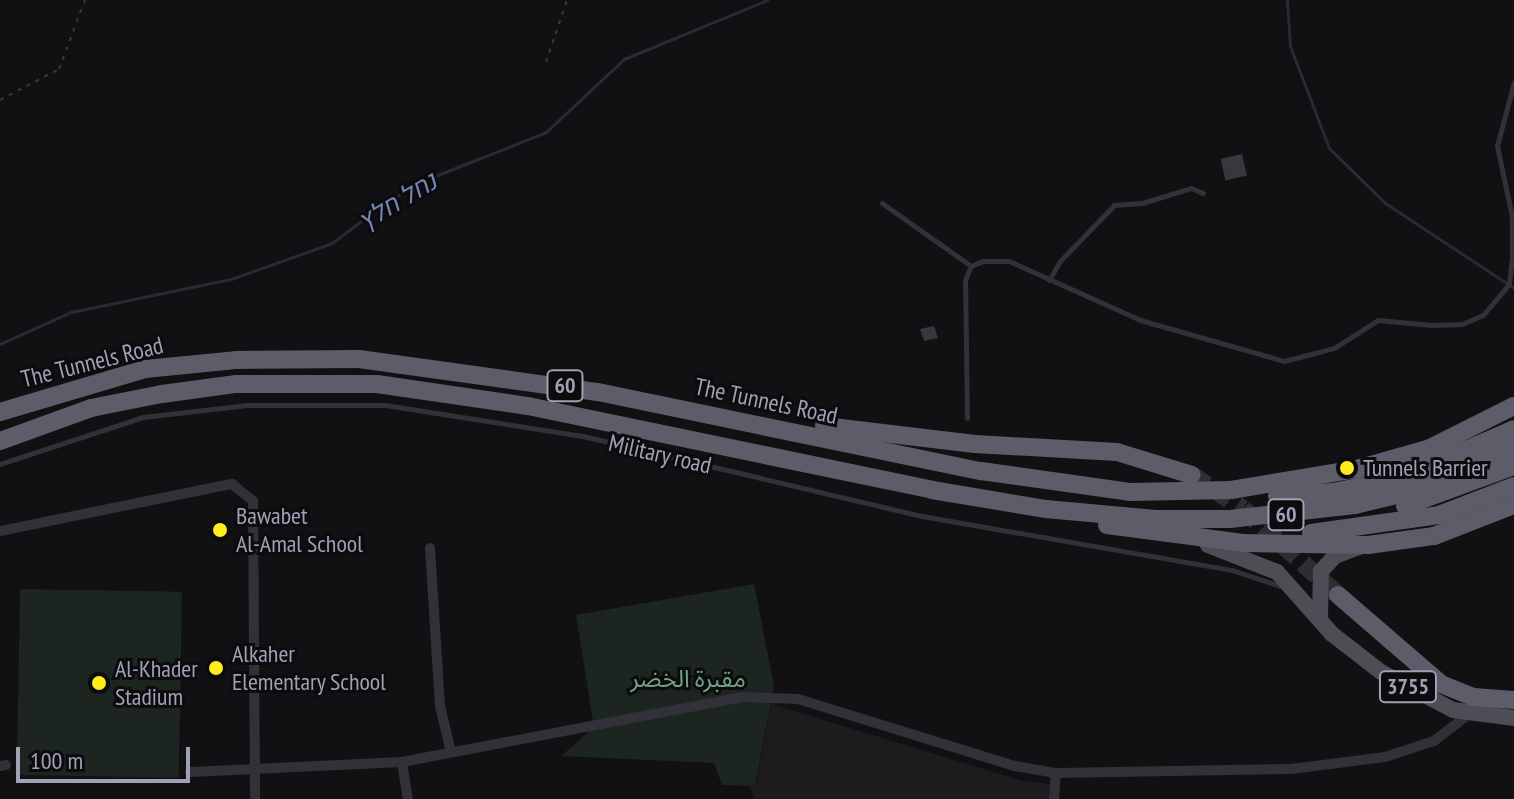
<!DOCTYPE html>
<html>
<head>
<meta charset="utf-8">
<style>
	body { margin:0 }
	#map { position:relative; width:1514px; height:799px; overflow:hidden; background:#111012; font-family:"PT Sans Narrow","Noto Sans Arabic",Heebo,sans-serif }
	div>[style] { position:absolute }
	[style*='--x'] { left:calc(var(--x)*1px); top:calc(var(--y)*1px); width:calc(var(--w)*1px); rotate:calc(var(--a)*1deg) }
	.built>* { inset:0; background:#1c1c1f }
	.green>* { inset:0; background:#1c251f; transform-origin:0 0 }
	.stream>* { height:3px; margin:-1.5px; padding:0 1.5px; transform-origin:1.5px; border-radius:1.5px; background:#262b36 }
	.building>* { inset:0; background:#38373d; transform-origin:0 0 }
	.highway-tunnel>* { height:18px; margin-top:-9px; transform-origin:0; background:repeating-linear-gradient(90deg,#2e2d32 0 18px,transparent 0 27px) }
	.path>* { height:2px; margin-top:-1px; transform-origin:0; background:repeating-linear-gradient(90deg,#37373e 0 4px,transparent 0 10px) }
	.lane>* { height:5px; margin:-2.5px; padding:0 2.5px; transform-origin:2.5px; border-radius:2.5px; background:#313137 }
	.street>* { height:10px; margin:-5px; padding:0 5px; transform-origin:5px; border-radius:5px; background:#313137 }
	.primary>* { height:16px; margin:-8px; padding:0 8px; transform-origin:8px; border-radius:8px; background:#4d4d56 }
	.highway>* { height:18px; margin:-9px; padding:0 9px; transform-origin:9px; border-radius:9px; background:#5c5d68 }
	.dots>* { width:22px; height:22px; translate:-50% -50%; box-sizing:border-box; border:4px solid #0c0b0d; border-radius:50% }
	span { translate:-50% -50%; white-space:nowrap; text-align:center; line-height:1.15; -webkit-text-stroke:6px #0c0b0d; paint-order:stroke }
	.shield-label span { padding:2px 6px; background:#0c0b0d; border:2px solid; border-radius:6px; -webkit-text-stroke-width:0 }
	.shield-label { font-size:22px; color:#a0a1b4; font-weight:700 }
	.street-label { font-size:24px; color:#a0a1b4 }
	.poi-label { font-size:24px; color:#a0a1b4 }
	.left { translate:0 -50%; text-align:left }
	.park-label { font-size:24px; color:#75a183 }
	.water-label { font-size:26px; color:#7385b3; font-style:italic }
	.scale { position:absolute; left:16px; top:747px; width:174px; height:36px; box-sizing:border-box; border:4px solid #a0a1b4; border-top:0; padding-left:10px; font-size:24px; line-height:28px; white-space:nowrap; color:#a0a1b4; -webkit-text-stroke:6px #0c0b0d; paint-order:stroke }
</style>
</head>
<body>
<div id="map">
	<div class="built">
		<div style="clip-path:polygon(771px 704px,1023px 781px,1052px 784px,1051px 799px,755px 799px,749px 786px,756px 786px)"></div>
	</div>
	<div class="green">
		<div style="clip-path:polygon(754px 584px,774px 686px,755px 786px,722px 785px,714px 763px,561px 756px,594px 727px,576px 615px)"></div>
		<div style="left:20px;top:589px;width:162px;height:186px;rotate:1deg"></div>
	</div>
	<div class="stream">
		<div style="--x:1287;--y:0;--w:46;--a:86.3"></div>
		<div style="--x:1290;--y:46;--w:109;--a:69.1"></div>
		<div style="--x:1329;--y:148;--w:78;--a:44.5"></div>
		<div style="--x:1385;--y:203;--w:154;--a:33.4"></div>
		<div style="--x:0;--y:344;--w:78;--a:-24.3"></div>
		<div style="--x:71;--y:312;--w:163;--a:-11.7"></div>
		<div style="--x:231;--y:279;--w:107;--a:-19.6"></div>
		<div style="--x:332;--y:243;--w:68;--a:-37.2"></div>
		<div style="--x:386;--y:202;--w:50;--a:-28.6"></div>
		<div style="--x:430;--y:178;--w:125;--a:-21.6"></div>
		<div style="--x:546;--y:132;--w:107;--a:-43.1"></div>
		<div style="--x:624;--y:59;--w:155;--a:-22.4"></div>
	</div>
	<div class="building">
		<div style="left:1242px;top:154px;width:22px;height:22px;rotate:77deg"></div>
		<div style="clip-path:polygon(934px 326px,938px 338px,924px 341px,920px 329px)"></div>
	</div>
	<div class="highway-tunnel">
		<div style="--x:1192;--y:475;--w:61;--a:33.7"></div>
		<div style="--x:1243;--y:509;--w:128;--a:42.2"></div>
	</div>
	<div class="path">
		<div style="--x:546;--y:62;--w:65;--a:-71.3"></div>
		<div style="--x:0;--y:100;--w:67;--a:-27.7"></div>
		<div style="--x:59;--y:69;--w:74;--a:-69.4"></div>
	</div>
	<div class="lane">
		<div style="--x:882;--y:203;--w:109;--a:35.3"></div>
		<div style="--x:1049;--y:280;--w:22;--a:-60"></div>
		<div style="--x:1060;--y:261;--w:78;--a:-46"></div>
		<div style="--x:1114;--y:205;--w:28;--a:-4"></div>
		<div style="--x:1142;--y:203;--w:51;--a:-17"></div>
		<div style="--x:1191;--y:188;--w:13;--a:23"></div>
		<div style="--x:967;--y:418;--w:138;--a:-90.8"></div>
		<div style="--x:965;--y:280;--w:15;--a:-67"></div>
		<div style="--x:971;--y:266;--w:13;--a:-23"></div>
		<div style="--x:983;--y:261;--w:26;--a:0"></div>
		<div style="--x:1009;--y:261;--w:144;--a:24.2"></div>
		<div style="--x:1140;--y:320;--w:150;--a:15.9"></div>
		<div style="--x:1284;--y:361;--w:52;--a:-14.6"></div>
		<div style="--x:1334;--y:348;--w:52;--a:-32.5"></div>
		<div style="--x:1378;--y:320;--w:54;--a:5.3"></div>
		<div style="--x:1432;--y:325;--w:30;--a:-2"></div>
		<div style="--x:1462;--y:324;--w:23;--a:-23"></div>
		<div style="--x:1483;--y:315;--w:40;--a:-50"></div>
		<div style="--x:1509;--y:284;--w:27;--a:-84"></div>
		<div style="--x:1512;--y:257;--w:40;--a:-90"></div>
		<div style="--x:1512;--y:217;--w:73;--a:-101.9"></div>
		<div style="--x:1497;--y:146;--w:66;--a:-75.1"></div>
		<div style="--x:0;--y:464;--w:151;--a:-18.2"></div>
		<div style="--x:143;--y:417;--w:105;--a:-6.6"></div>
		<div style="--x:247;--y:405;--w:138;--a:0"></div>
		<div style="--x:385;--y:405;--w:200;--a:8.9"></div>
		<div style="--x:583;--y:436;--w:348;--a:13.3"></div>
		<div style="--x:922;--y:516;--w:315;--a:9.9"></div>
		<div style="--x:1232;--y:570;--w:54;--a:18.4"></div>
	</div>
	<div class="street">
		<div style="--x:0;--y:531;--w:237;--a:-11.5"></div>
		<div style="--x:232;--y:484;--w:27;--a:39"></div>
		<div style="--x:253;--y:501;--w:298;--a:89.6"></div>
		<div style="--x:430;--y:548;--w:158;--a:86.4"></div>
		<div style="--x:440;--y:706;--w:47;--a:76.6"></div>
		<div style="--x:402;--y:762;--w:37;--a:81"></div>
		<div style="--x:0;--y:766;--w:6;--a:-9"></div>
		<div style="--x:190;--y:772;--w:212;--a:-2.7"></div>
		<div style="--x:402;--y:762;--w:347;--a:-10.8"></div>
		<div style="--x:743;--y:697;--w:55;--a:2.1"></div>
		<div style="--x:798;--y:699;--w:227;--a:17.2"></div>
		<div style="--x:1015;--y:766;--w:42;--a:9.7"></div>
		<div style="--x:1056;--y:773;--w:235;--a:-1"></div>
		<div style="--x:1291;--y:769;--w:95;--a:-7.3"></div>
		<div style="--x:1385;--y:757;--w:52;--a:-18.1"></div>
		<div style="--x:1434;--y:741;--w:44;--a:-37.6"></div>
		<div style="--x:1054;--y:799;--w:26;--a:-86"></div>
	</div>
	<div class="primary">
		<div style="--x:1208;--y:545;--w:74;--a:21.4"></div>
		<div style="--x:1277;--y:572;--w:83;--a:48.4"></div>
		<div style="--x:1332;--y:634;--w:62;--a:37.8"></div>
		<div style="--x:1381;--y:672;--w:81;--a:27.8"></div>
		<div style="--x:1453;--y:710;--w:62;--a:7.5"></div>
		<div style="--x:1320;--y:617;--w:46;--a:-88.8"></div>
		<div style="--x:1321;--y:571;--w:21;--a:-47"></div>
		<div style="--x:1335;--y:556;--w:26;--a:-21"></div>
	</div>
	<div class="highway">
		<div style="--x:0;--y:412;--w:151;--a:-16.5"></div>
		<div style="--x:145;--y:369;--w:91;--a:-5.6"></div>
		<div style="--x:236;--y:360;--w:123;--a:-0.5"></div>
		<div style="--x:359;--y:359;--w:241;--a:7.9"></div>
		<div style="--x:598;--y:392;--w:391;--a:11.7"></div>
		<div style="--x:981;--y:471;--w:150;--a:8"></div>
		<div style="--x:1130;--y:492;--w:101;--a:-1.1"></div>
		<div style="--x:1231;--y:490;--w:128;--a:-9.5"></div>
		<div style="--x:1357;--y:469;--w:76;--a:-16"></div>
		<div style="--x:1430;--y:448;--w:94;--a:-26.6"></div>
		<div style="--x:824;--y:426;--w:152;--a:6.8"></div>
		<div style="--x:975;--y:444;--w:142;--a:3.2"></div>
		<div style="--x:1117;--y:452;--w:78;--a:17"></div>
		<div style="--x:0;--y:441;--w:97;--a:-19.9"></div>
		<div style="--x:91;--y:408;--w:72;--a:-11.2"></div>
		<div style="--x:162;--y:394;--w:75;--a:-7.7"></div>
		<div style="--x:236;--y:384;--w:141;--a:0"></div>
		<div style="--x:377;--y:384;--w:153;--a:8.3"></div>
		<div style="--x:528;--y:406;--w:413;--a:11.7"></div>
		<div style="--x:932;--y:490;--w:116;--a:9.5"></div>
		<div style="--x:1046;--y:509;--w:110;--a:5.2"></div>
		<div style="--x:1156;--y:519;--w:74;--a:0"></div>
		<div style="--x:1230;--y:519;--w:126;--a:-6.4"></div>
		<div style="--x:1355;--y:505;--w:60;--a:-13.6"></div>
		<div style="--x:1413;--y:491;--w:110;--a:-23.5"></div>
		<div style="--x:1277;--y:496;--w:56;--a:-4.1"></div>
		<div style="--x:1333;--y:492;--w:67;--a:-11.1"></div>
		<div style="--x:1399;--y:479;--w:125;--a:-23.5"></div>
		<div style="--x:1405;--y:506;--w:116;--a:-20.2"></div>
		<div style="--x:1107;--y:525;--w:137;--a:7.5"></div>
		<div style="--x:1243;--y:543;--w:125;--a:0.9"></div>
		<div style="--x:1368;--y:545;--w:67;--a:-7.8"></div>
		<div style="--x:1434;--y:536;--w:86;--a:-21.2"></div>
		<div style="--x:1311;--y:533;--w:129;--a:-8"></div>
		<div style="--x:1439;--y:515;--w:80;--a:-21.1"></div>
		<div style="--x:1338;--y:595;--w:136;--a:40.8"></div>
		<div style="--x:1441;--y:684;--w:35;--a:22"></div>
		<div style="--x:1474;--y:697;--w:40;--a:4.3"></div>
	</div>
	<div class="dots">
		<div style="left:1347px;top:468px;background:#ffec1b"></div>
		<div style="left:220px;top:530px;background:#ffec1b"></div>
		<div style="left:216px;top:668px;background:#ffec1b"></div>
		<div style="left:99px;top:683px;background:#ffec1b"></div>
	</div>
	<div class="shield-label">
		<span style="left:565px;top:386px">60</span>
		<span style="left:1286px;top:515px">60</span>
		<span style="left:1408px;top:687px">3755</span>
	</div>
	<div class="street-label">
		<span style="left:92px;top:362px;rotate:-14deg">The Tunnels Road</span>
		<span style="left:766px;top:401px;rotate:12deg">The Tunnels Road</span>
		<span style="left:660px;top:454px;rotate:13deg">Military road</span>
	</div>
	<div class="poi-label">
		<span class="left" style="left:1363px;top:468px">Tunnels Barrier</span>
		<span class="left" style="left:236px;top:530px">Bawabet<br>Al-Amal School</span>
		<span class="left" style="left:232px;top:668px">Alkaher<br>Elementary School</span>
		<span class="left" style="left:115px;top:683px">Al-Khader<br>Stadium</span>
	</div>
	<div class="park-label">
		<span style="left:688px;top:679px">مقبرة الخضر</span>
	</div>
	<div class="water-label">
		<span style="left:397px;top:201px;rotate:-31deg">נחל חלץ</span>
	</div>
	<div class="scale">100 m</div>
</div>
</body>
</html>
